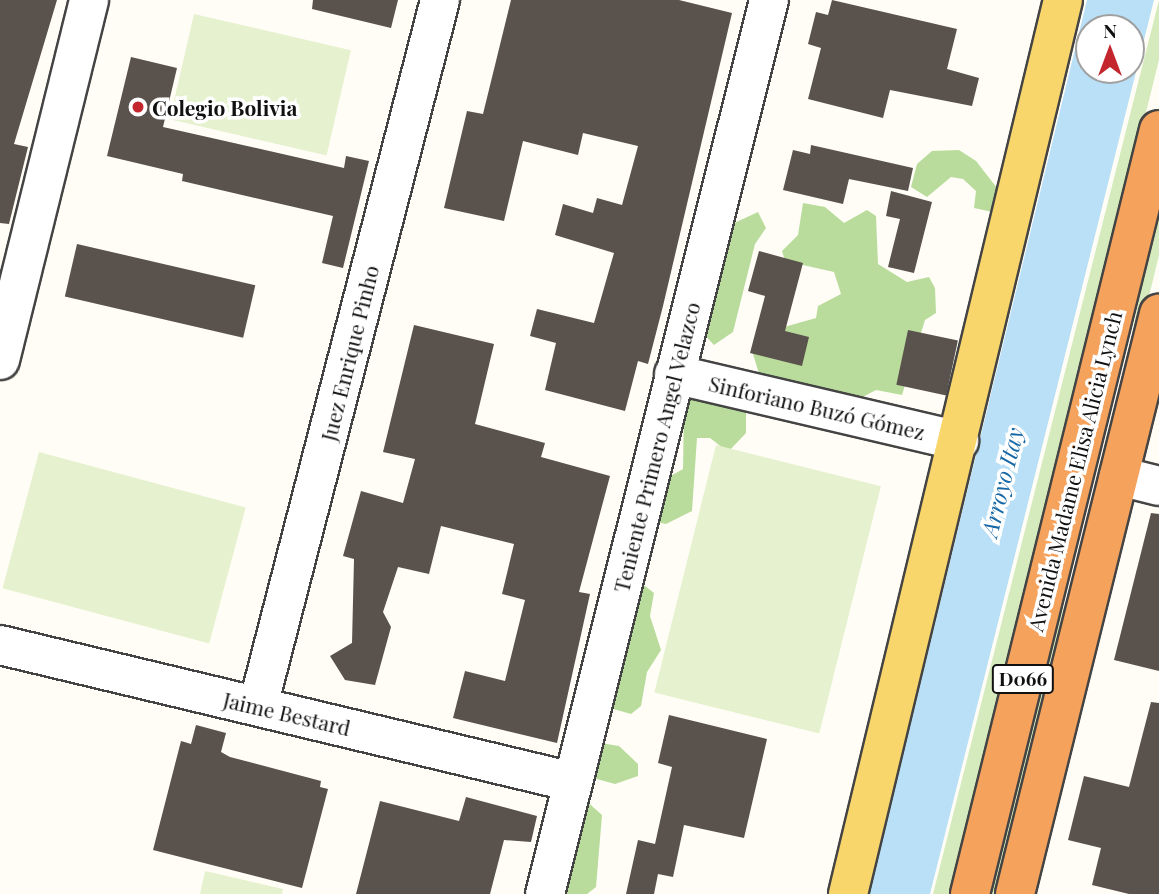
<!DOCTYPE html>
<html>
<head>
<meta charset="utf-8">
<style>
	body { margin:0 }
	#map { position:relative; width:1159px; height:894px; overflow:hidden; background:#fffdf5; font-family:"Playfair Display",serif }
	div>[style] { position:absolute }
	[style*='--x'] { left:calc(var(--x)*1px); top:calc(var(--y)*1px); width:calc(var(--w)*1px); rotate:calc(var(--a)*1deg) }
	.green>* { inset:0; background:#d5ebbd }
	.forest>* { inset:0; background:#b9dc9c }
	.pitch>* { inset:0; background:#e6f2cf; transform-origin:0 0 }
	.water>* { inset:0; background:#b9e0f7 }
	.building>* { inset:0; background:#5a524d; transform-origin:0 0 }
	.roads { filter:drop-shadow(2px 0 #444) drop-shadow(-2px 0 #444) drop-shadow(0 2px #444) drop-shadow(0 -2px #444) }
	.minor>* { height:38px; margin:-19px; padding:0 19px; transform-origin:19px; border-radius:19px; background:#fff }
	.major>* { height:38px; margin:-19px; padding:0 19px; transform-origin:19px; border-radius:19px; background:#f9d66b }
	.highway>* { height:38px; margin:-19px; padding:0 19px; transform-origin:19px; border-radius:19px; background:#f5a25d }
	.dots>* { width:19px; height:19px; translate:-50% -50%; box-sizing:border-box; border:4px solid #fff; border-radius:50% }
	span { translate:-50% -50%; white-space:nowrap; text-align:center; line-height:1.15; -webkit-text-stroke:7px #fff; paint-order:stroke }
	.shield-label span { padding:2px 5px; background:#fff; border:2px solid; border-radius:5px; -webkit-text-stroke-width:0 }
	.shield-label { font-size:19px; color:#111; font-weight:700 }
	.poi-label { font-size:21px; color:#111; font-weight:700 }
	.left { translate:0 -50%; text-align:left }
	.street-label { font-size:21px; color:#111 }
	.water-label { font-size:23px; color:#1768a6; font-style:italic }
	.north { position:absolute; left:1075px; top:14px; width:70px; height:70px; box-sizing:border-box; background:#fff; border:2px solid #a0a0a0; border-radius:50%; rotate:0deg; font-size:19px; font-weight:700; line-height:28px; text-align:center; color:#111 }
	.north::after { content:''; display:block; margin:auto; width:24px; height:32px; background:#c4262e; clip-path:polygon(50% 0,100% 100%,50% 72%,0 100%) }
</style>
</head>
<body>
<div id="map">
	<div class="green">
		<div style="clip-path:polygon(1159px 0,1159px 60px,952px 894px,933px 894px)"></div>
		<div style="clip-path:polygon(1159px 197px,1159px 255px,1121px 412px,1117px 411px)"></div>
		<div style="clip-path:polygon(1088px 534px,1002px 894px,988px 894px,1051px 645px)"></div>
	</div>
	<div class="forest">
		<div style="clip-path:polygon(959px 150px,976px 161px,1004px 197px,997px 213px,974px 208px,976px 191px,963px 179px,951px 177px,927px 197px,911px 187px,917px 164px,932px 151px)"></div>
		<div style="clip-path:polygon(803px 203px,825px 207px,844px 223px,867px 210px,876px 216px,878px 264px,907px 282px,929px 277px,935px 288px,936px 313px,925px 320px,902px 395px,876px 390px,859px 399px,760px 377px,753px 354px,770px 331px,816px 318px,818px 306px,841px 294px,834px 272px,785px 261px,782px 251px,798px 235px)"></div>
		<div style="clip-path:polygon(758px 212px,766px 228px,755px 244px,733px 332px,714px 345px,698px 328px,732px 224px)"></div>
		<div style="clip-path:polygon(698px 395px,746px 408px,746px 433px,728px 452px,710px 438px,697px 438px,692px 511px,666px 524px,652px 521px,662px 481px,683px 469px,684px 406px)"></div>
		<div style="clip-path:polygon(645px 586px,654px 593px,650px 616px,661px 650px,647px 672px,641px 706px,631px 714px,603px 706px,633px 588px)"></div>
		<div style="clip-path:polygon(595px 742px,619px 746px,638px 764px,638px 776px,615px 784px,571px 772px)"></div>
		<div style="clip-path:polygon(584px 799px,602px 815px,596px 887px,587px 894px,555px 894px)"></div>
	</div>
	<div class="pitch">
		<div style="left:194px;top:14px;width:161px;height:108px;rotate:13deg"></div>
		<div style="left:716px;top:445px;width:170px;height:255px;rotate:14deg"></div>
		<div style="left:39px;top:452px;width:214px;height:141px;rotate:15deg"></div>
		<div style="clip-path:polygon(205px 871px,283px 889px,282px 894px,200px 894px)"></div>
	</div>
	<div class="water">
		<div style="clip-path:polygon(evenodd,1087px 0,1154px 0,930px 894px,869px 894px,1087px 0,1089px 28px,1131px 28px,1131px 70px,1089px 70px,1089px 28px)"></div>
	</div>
	<div class="building">
		<div style="clip-path:polygon(0 0,57px 0,14px 144px,28px 147px,9px 224px,0 223px)"></div>
		<div style="clip-path:polygon(313px 0,398px 0,391px 28px,312px 9px)"></div>
		<div style="clip-path:polygon(511px 0,679px 0,732px 13px,663px 306px,648px 364px,638px 361px,625px 411px,545px 390px,556px 343px,530px 336px,537px 309px,594px 323px,614px 253px,555px 235px,563px 204px,593px 213px,597px 198px,622px 205px,638px 146px,583px 133px,578px 155px,523px 141px,504px 221px,444px 208px,467px 111px,483px 114px)"></div>
		<div style="clip-path:polygon(832px 0,957px 29px,947px 69px,979px 78px,972px 106px,890px 90px,883px 118px,808px 99px,821px 48px,808px 44px,816px 12px,828px 15px)"></div>
		<div style="clip-path:polygon(131px 57px,177px 68px,163px 127px,344px 168px,346px 156px,369px 161px,343px 268px,322px 263px,333px 216px,182px 181px,183px 174px,107px 156px)"></div>
		<div style="clip-path:polygon(811px 145px,913px 168px,908px 191px,849px 179px,843px 204px,783px 190px,793px 150px,810px 154px)"></div>
		<div style="clip-path:polygon(891px 191px,932px 202px,914px 273px,888px 267px,900px 219px,886px 216px)"></div>
		<div style="left:77px;top:244px;width:183px;height:54px;rotate:13deg"></div>
		<div style="clip-path:polygon(759px 251px,803px 263px,785px 331px,809px 337px,802px 366px,750px 353px,765px 296px,748px 291px)"></div>
		<div style="clip-path:polygon(414px 325px,494px 344px,475px 424px,545px 443px,541px 457px,610px 476px,579px 592px,590px 594px,557px 743px,453px 718px,465px 671px,505px 681px,525px 600px,502px 594px,514px 544px,441px 526px,429px 574px,398px 567px,383px 612px,391px 627px,375px 685px,345px 680px,330px 656px,352px 643px,354px 559px,343px 556px,361px 491px,403px 503px,415px 459px,383px 452px)"></div>
		<div style="left:908px;top:330px;width:51px;height:56px;rotate:12deg"></div>
		<div style="clip-path:polygon(1151px 513px,1159px 514px,1159px 671px,1114px 660px)"></div>
		<div style="clip-path:polygon(1151px 702px,1159px 703px,1159px 894px,1129px 894px,1092px 885px,1101px 848px,1068px 840px,1084px 776px,1129px 787px)"></div>
		<div style="clip-path:polygon(669px 715px,767px 739px,744px 838px,684px 825px,673px 877px,658px 874px,654px 894px,626px 894px,638px 840px,655px 844px,672px 767px,658px 763px)"></div>
		<div style="clip-path:polygon(196px 725px,226px 733px,221px 752px,230px 757px,321px 781px,320px 787px,328px 789px,302px 888px,153px 850px,181px 741px,191px 744px)"></div>
		<div style="clip-path:polygon(466px 797px,537px 816px,531px 842px,504px 840px,490px 894px,356px 894px,380px 801px,459px 821px)"></div>
	</div>
	<div class="roads">
		<div class="minor">
			<div style="--x:0;--y:360;--w:371;--a:-76.1"></div>
			<div style="--x:674;--y:374;--w:293;--a:13.2"></div>
			<div style="--x:1119;--y:476;--w:41;--a:14"></div>
			<div style="--x:0;--y:645;--w:589;--a:13.45"></div>
			<div style="--x:258;--y:706;--w:729;--a:-75.54"></div>
			<div style="--x:545;--y:894;--w:922;--a:-75.93"></div>
		</div>
		<div class="major">
			<div style="--x:848;--y:894;--w:919;--a:-76.48"></div>
		</div>
		<div class="highway">
			<div style="--x:970;--y:894;--w:787;--a:-76.11"></div>
			<div style="--x:1015;--y:894;--w:598;--a:-76.06"></div>
		</div>
	</div>
	<div class="dots">
		<div style="left:138px;top:107px;background:#c4262e"></div>
	</div>
	<div class="shield-label">
		<span style="left:1023px;top:679px">D066</span>
	</div>
	<div class="poi-label">
		<span class="left" style="left:152px;top:107px">Colegio Bolivia</span>
	</div>
	<div class="street-label">
		<span style="left:349px;top:353px;rotate:-76deg">Juez Enrique Pinho</span>
		<span style="left:817px;top:407px;rotate:13deg">Sinforiano Buzó Gómez</span>
		<span style="left:656px;top:447px;rotate:-76deg">Teniente Primero Angel Velazco</span>
		<span style="left:1074px;top:471px;rotate:-76deg">Avenida Madame Elisa Alicia Lynch</span>
		<span style="left:287px;top:713px;rotate:13deg">Jaime Bestard</span>
	</div>
	<div class="water-label">
		<span style="left:1002px;top:482px;rotate:-76deg">Arroyo Itay</span>
	</div>
	<div class="north">N</div>
</div>
</body>
</html>
